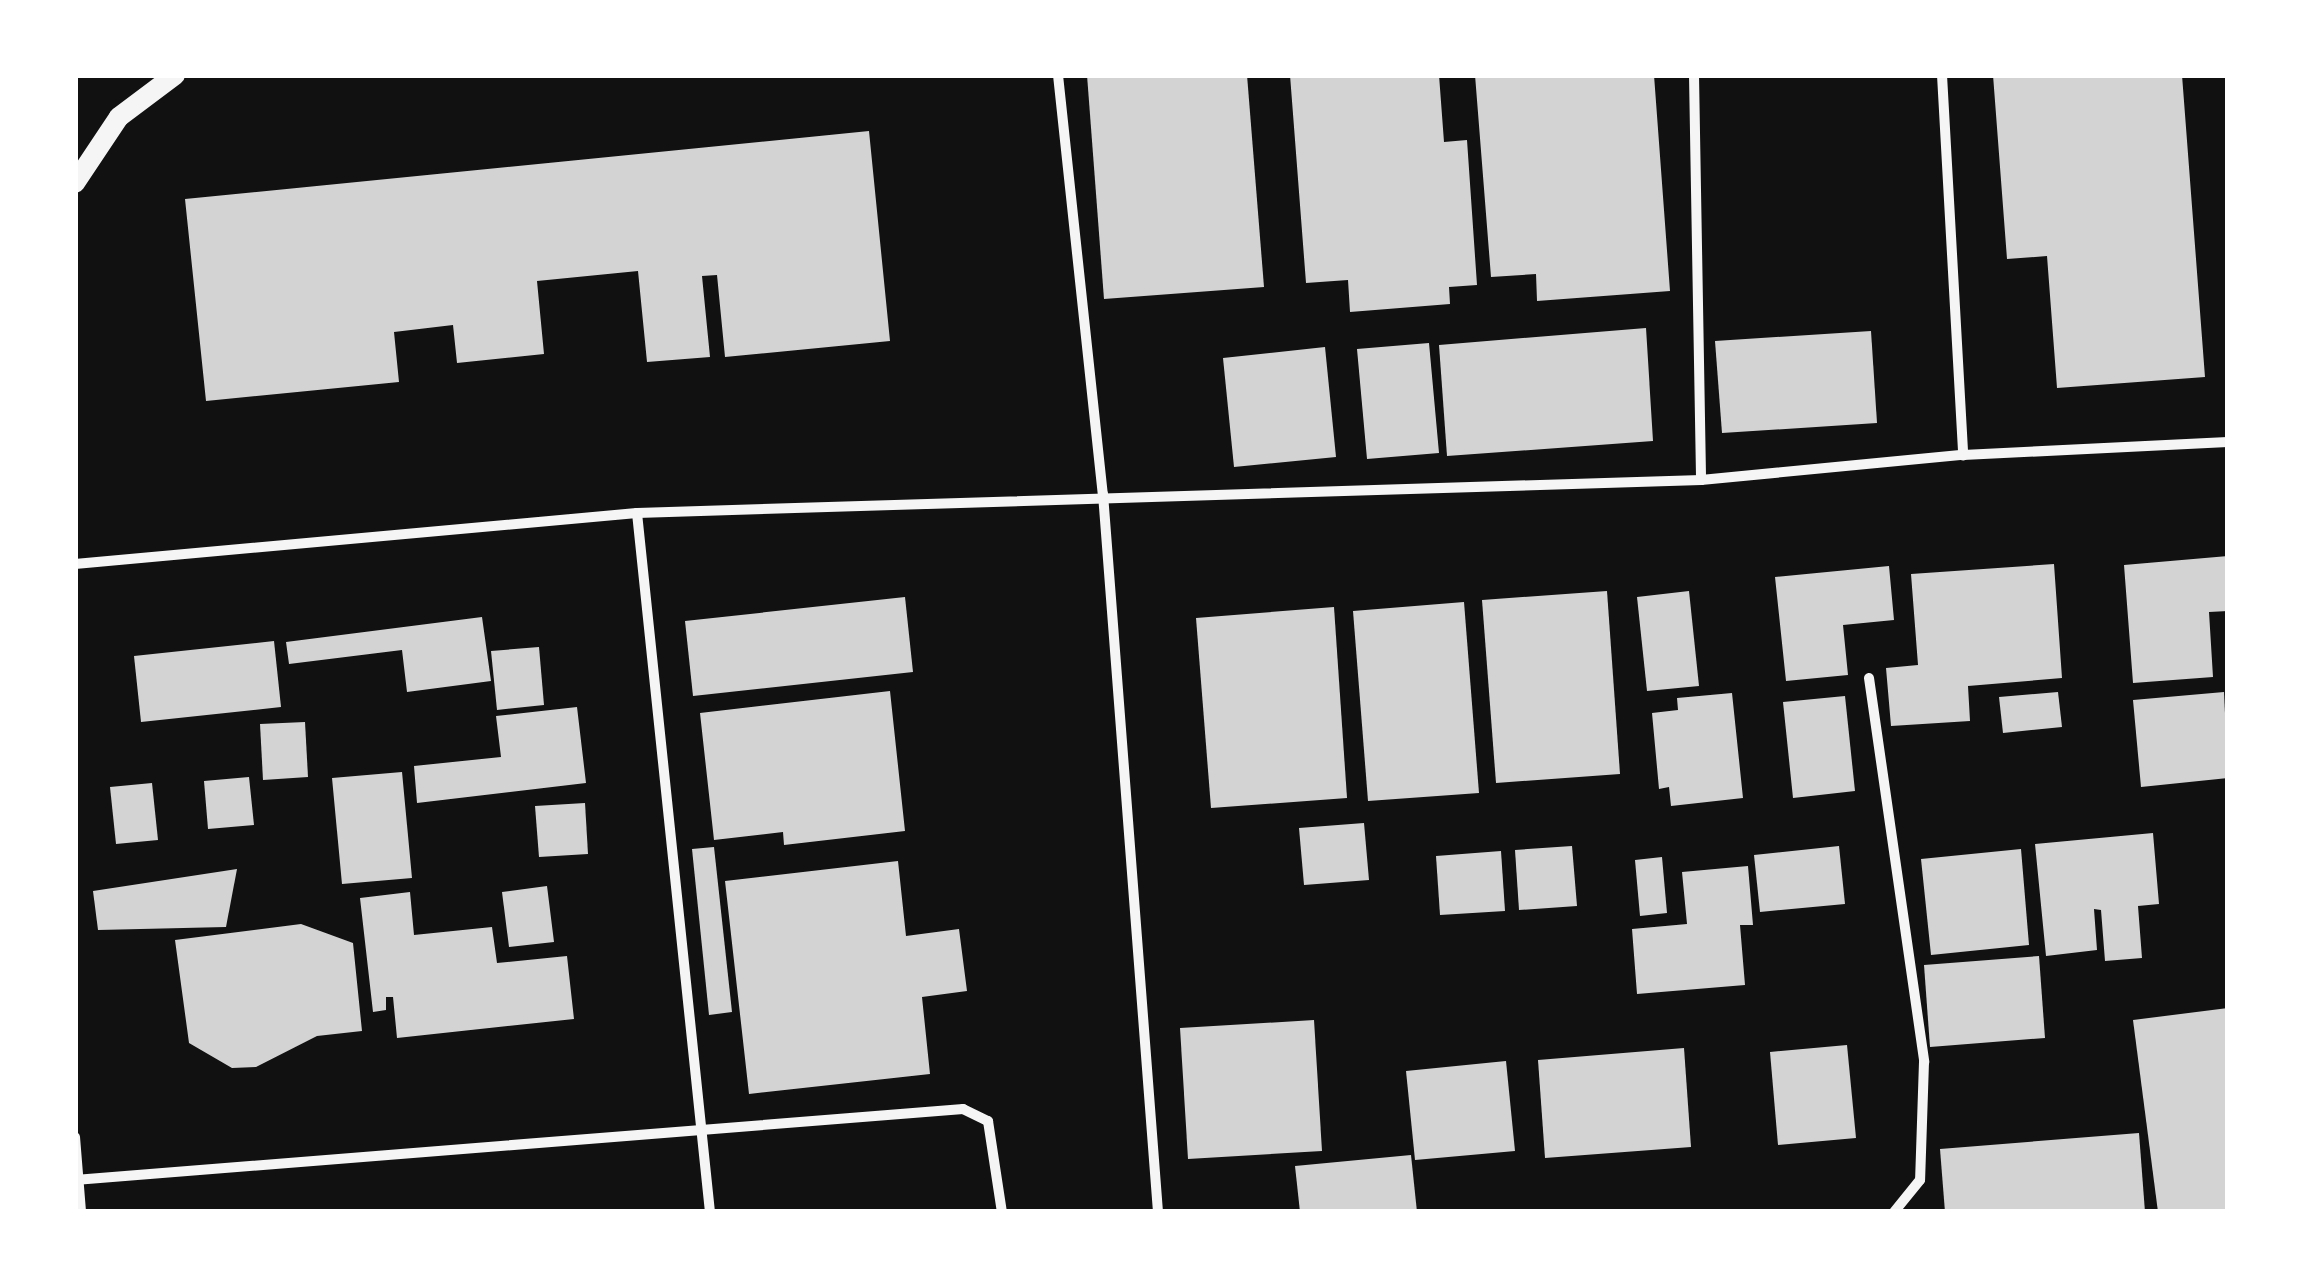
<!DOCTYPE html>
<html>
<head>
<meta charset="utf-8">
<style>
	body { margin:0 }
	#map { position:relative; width:2303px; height:1287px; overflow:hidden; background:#111; font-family:"Source Sans 3",sans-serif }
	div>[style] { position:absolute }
	.building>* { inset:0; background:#d3d3d3 }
	.minor>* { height:10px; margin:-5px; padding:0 5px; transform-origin:5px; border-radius:5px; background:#f5f5f5 }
	.secondary>* { height:20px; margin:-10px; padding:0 10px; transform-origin:10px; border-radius:10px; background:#f5f5f5 }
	span { translate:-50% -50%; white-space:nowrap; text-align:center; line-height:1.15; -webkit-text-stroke:8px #fff; paint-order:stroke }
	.frame { position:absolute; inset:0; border:78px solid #fff; pointer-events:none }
</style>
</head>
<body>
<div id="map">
	<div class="building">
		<div style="clip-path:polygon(1087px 75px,1247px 75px,1264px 287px,1104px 299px)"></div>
		<div style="clip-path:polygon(1290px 75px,1439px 75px,1444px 142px,1467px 140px,1477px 285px,1449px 287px,1450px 304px,1350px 312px,1348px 280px,1306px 283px)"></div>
		<div style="clip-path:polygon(1475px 75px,1654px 75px,1670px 291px,1537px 301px,1536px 274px,1491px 277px)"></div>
		<div style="clip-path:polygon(1993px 75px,2182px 75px,2205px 377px,2057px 388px,2047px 256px,2007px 259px)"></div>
		<div style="clip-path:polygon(869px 131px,890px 341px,725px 357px,717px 275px,702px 276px,710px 357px,647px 362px,638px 271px,537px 281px,544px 354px,457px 363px,453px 325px,394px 332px,399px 382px,206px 401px,185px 199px)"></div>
		<div style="clip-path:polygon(1646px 328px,1653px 441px,1447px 456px,1439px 345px)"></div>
		<div style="clip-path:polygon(1871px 331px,1877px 423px,1722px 433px,1715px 341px)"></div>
		<div style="clip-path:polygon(1429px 343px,1439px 453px,1367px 459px,1357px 349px)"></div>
		<div style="clip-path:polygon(1325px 347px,1336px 457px,1234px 467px,1223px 358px)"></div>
		<div style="clip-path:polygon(2228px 556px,2228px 611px,2209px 612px,2213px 677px,2133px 683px,2124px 565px)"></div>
		<div style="clip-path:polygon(2054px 564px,2062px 678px,1968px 686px,1970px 721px,1891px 726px,1886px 668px,1918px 665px,1911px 574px)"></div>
		<div style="clip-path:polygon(1889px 566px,1894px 620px,1843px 625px,1848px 675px,1786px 681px,1775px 577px)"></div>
		<div style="clip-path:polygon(1607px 591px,1620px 774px,1496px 783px,1482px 600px)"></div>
		<div style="clip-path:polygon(1689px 591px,1699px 686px,1647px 691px,1637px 597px)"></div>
		<div style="clip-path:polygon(905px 597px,913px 672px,693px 696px,685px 621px)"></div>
		<div style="clip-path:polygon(1464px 602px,1479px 793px,1368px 801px,1353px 611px)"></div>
		<div style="clip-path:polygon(1334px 607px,1347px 798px,1211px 808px,1196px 618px)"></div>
		<div style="clip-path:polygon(482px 617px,491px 681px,407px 692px,402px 650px,289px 664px,286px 642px)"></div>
		<div style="clip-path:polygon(274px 641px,281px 707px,141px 722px,134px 656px)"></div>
		<div style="clip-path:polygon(539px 647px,544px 705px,497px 710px,491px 651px)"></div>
		<div style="clip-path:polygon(890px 691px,905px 831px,784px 845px,783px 832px,714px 840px,700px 713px)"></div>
		<div style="clip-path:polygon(2058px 692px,2062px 727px,2003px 733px,1999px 697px)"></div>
		<div style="clip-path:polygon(2224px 692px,2228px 778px,2141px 787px,2133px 700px)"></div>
		<div style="clip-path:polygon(1732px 693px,1743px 798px,1671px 806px,1669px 787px,1659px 789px,1652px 713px,1678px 710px,1677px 698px)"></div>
		<div style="clip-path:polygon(1845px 696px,1855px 791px,1793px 798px,1783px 702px)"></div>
		<div style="clip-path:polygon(577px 707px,586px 783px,417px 803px,414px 766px,501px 757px,496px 716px)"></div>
		<div style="clip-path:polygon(305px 722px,308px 777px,263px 780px,260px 724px)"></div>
		<div style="clip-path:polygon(402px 772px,412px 878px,342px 884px,332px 778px)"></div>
		<div style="clip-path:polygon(249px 777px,254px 825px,208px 829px,204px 781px)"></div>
		<div style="clip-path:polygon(152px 783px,158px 840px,116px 844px,110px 787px)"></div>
		<div style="clip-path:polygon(585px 803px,588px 854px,539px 857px,535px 806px)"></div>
		<div style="clip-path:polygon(1364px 823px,1369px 880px,1304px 885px,1299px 828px)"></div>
		<div style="clip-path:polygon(2153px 833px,2159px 904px,2138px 906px,2142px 958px,2105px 961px,2101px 910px,2094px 909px,2097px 950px,2046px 956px,2035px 844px)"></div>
		<div style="clip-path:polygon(1572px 846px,1577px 906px,1519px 910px,1515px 850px)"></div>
		<div style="clip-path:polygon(1839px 846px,1845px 904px,1760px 912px,1754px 855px)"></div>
		<div style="clip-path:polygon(714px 847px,732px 1012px,709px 1015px,692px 849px)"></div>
		<div style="clip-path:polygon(2021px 849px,2029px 945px,1931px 955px,1921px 859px)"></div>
		<div style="clip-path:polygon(1501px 851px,1505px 911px,1440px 915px,1436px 856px)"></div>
		<div style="clip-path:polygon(1662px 857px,1667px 913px,1640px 916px,1635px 860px)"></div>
		<div style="clip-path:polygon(898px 861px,906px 936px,959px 929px,967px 991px,922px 997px,930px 1074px,749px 1094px,725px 881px)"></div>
		<div style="clip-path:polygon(1748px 866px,1753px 925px,1740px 925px,1745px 985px,1637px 994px,1632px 929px,1687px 924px,1682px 872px)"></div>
		<div style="clip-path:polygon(237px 869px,226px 927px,98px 930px,93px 891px)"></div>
		<div style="clip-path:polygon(547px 886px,554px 942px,509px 947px,502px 892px)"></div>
		<div style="clip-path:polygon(410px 892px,414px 935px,492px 927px,497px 963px,567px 956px,574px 1019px,397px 1038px,393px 997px,386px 997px,386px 1010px,373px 1012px,360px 898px)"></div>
		<div style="clip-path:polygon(301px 924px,353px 943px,362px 1031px,317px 1036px,256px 1067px,232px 1068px,189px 1043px,175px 940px)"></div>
		<div style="clip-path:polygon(2039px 956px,2045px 1038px,1930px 1047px,1924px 965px)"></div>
		<div style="clip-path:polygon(2228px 1008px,2228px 1212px,2158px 1212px,2133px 1020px)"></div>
		<div style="clip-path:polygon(1314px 1020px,1322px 1151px,1188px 1159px,1180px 1028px)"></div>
		<div style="clip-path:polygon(1847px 1045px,1856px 1138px,1778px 1145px,1770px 1052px)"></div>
		<div style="clip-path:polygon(1684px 1048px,1691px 1147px,1545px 1158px,1538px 1060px)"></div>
		<div style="clip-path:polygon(1506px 1061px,1515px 1151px,1415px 1160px,1406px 1071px)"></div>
		<div style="clip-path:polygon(2139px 1133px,2145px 1212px,1945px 1212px,1940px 1149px)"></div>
		<div style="clip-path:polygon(1411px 1155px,1417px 1212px,1300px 1212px,1295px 1166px)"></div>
	</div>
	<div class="minor">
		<div style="left:1058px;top:75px;width:421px;rotate:83.9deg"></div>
		<div style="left:1103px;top:494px;width:720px;rotate:85.62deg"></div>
		<div style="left:1694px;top:75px;width:405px;rotate:89deg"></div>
		<div style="left:1942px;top:75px;width:381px;rotate:86.8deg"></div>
		<div style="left:637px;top:513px;width:703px;rotate:84.04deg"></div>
		<div style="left:75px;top:564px;width:564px;rotate:-5.19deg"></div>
		<div style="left:637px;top:513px;width:1065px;rotate:-1.78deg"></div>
		<div style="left:1701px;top:480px;width:263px;rotate:-5.5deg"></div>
		<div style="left:1963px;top:455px;width:265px;rotate:-2.8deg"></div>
		<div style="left:1869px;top:678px;width:388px;rotate:81.8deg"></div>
		<div style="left:1924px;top:1062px;width:118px;rotate:91.9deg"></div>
		<div style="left:1920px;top:1180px;width:41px;rotate:129.1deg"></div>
		<div style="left:75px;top:1137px;width:75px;rotate:85.4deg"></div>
		<div style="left:75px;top:1180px;width:891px;rotate:-4.57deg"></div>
		<div style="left:963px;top:1109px;width:28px;rotate:26deg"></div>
		<div style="left:988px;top:1121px;width:92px;rotate:81.3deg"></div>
	</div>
	<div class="secondary">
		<div style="left:75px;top:183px;width:79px;rotate:-56.3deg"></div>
		<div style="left:119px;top:117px;width:70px;rotate:-36.9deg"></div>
	</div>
	<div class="frame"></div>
</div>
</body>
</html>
